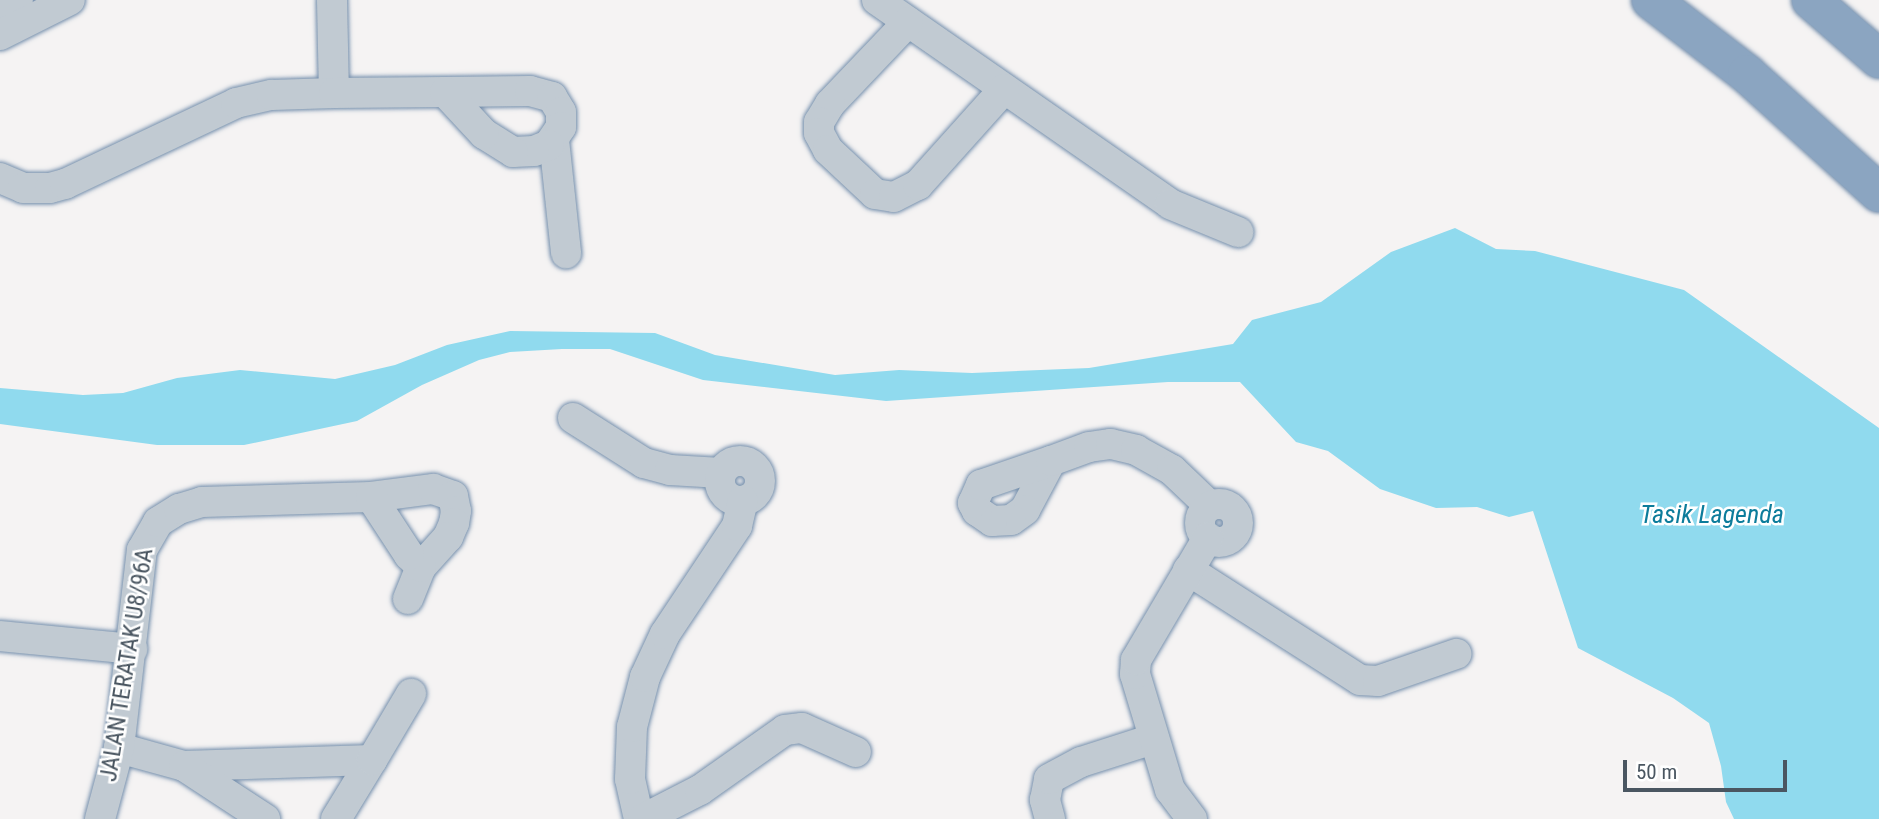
<!DOCTYPE html>
<html>
<head>
<meta charset="utf-8">
<style>
	body { margin:0 }
	#map { position:relative; width:1879px; height:819px; overflow:hidden; background:#f5f3f3; font-family:"Roboto Condensed",sans-serif }
	div>[style] { position:absolute }
	.water>* { inset:0; background:#90daee }
	.roads { filter:drop-shadow(0 0 2px #7690ad) drop-shadow(0 0 2px #7690ad) }
	.minor>* { height:30px; margin:-15px; padding:0 15px; transform-origin:15px; border-radius:15px; background:#c1cad2 }
	.minor>.ring { margin:-15px; padding:0; box-sizing:content-box; background:none; border:30px solid #c1cad2; border-radius:50% }
	.highway>* { height:38px; margin:-19px; padding:0 19px; transform-origin:19px; border-radius:19px; background:#8ba5c1 }
	span { translate:-50% -50%; white-space:nowrap; text-align:center; line-height:1.15; -webkit-text-stroke:5px #fff; paint-order:stroke }
	.street-label { font-size:24px; color:#4a5661 }
	.water-label { font-size:26px; color:#0c7c9b; font-style:italic }
	.scale { position:absolute; left:1623px; top:760px; width:164px; height:32px; box-sizing:border-box; border:4px solid #4a5661; border-top:0; padding-left:9px; font-size:21px; line-height:24px; white-space:nowrap; color:#4a5661; -webkit-text-stroke:5px #fff; paint-order:stroke }
</style>
</head>
<body>
<div id="map">
	<div class="water">
		<div style="clip-path:polygon(1455px 228px,1496px 249px,1535px 251px,1684px 290px,1879px 428px,1879px 819px,1734px 819px,1726px 802px,1721px 766px,1709px 723px,1673px 698px,1578px 648px,1533px 511px,1509px 517px,1477px 507px,1436px 508px,1380px 489px,1328px 451px,1296px 442px,1240px 382px,1168px 382px,886px 401px,703px 380px,610px 349px,562px 349px,510px 352px,479px 360px,422px 385px,357px 421px,244px 445px,157px 445px,0 424px,0 388px,83px 395px,123px 393px,177px 378px,240px 370px,335px 379px,395px 365px,447px 345px,510px 331px,655px 333px,715px 355px,835px 375px,899px 370px,972px 373px,1089px 368px,1233px 344px,1252px 320px,1321px 302px,1391px 252px)"></div>
	</div>
	<div class="roads">
		<div class="minor">
			<div style="left:332px;top:0;width:93px;rotate:88.8deg"></div>
			<div style="left:877px;top:0;width:357px;rotate:34.8deg"></div>
			<div style="left:1170px;top:204px;width:74px;rotate:22.4deg"></div>
			<div style="left:0;top:9px;width:20px;rotate:-27deg"></div>
			<div style="left:908px;top:22px;width:113px;rotate:133.6deg"></div>
			<div style="left:830px;top:104px;width:21px;rotate:121deg"></div>
			<div style="left:819px;top:122px;width:11px;rotate:90deg"></div>
			<div style="left:819px;top:133px;width:19px;rotate:62deg"></div>
			<div style="left:828px;top:150px;width:64px;rotate:43.1deg"></div>
			<div style="left:875px;top:194px;width:19px;rotate:9deg"></div>
			<div style="left:894px;top:197px;width:27px;rotate:-27deg"></div>
			<div style="left:918px;top:185px;width:129px;rotate:-48.1deg"></div>
			<div style="left:0;top:35px;width:78px;rotate:-26.6deg"></div>
			<div style="left:554px;top:140px;width:114px;rotate:83.9deg"></div>
			<div style="left:0;top:178px;width:25px;rotate:23deg"></div>
			<div style="left:23px;top:188px;width:27px"></div>
			<div style="left:50px;top:188px;width:16px;rotate:-15deg"></div>
			<div style="left:65px;top:184px;width:189px;rotate:-25.3deg"></div>
			<div style="left:236px;top:103px;width:37px;rotate:-13deg"></div>
			<div style="left:272px;top:95px;width:62px;rotate:-1.8deg"></div>
			<div style="left:334px;top:93px;width:111px;rotate:-0.5deg"></div>
			<div style="left:445px;top:92px;width:85px;rotate:-0.7deg"></div>
			<div style="left:530px;top:91px;width:23px;rotate:15deg"></div>
			<div style="left:552px;top:97px;width:17px;rotate:59deg"></div>
			<div style="left:561px;top:112px;width:15px;rotate:90deg"></div>
			<div style="left:561px;top:127px;width:22px;rotate:124deg"></div>
			<div style="left:549px;top:145px;width:16px;rotate:158deg"></div>
			<div style="left:534px;top:151px;width:21px;rotate:177deg"></div>
			<div style="left:513px;top:152px;width:34px;rotate:-148deg"></div>
			<div style="left:484px;top:134px;width:57px;rotate:-132.9deg"></div>
			<div style="left:573px;top:418px;width:84px;rotate:32.4deg"></div>
			<div style="left:644px;top:463px;width:27px;rotate:15deg"></div>
			<div style="left:670px;top:470px;width:51px;rotate:3.4deg"></div>
			<div class="ring" style="left:720px;top:461px;width:10px;height:10px"></div>
			<div style="left:1051px;top:461px;width:55px;rotate:118deg"></div>
			<div style="left:1025px;top:510px;width:17px;rotate:144deg"></div>
			<div style="left:1011px;top:520px;width:19px;rotate:177deg"></div>
			<div style="left:992px;top:521px;width:18px;rotate:-146deg"></div>
			<div style="left:977px;top:511px;width:9px;rotate:-117deg"></div>
			<div style="left:973px;top:503px;width:20px;rotate:-66deg"></div>
			<div style="left:981px;top:485px;width:74px;rotate:-18.9deg"></div>
			<div style="left:1051px;top:461px;width:40px;rotate:-20.2deg"></div>
			<div style="left:1089px;top:447px;width:22px;rotate:-8deg"></div>
			<div style="left:1111px;top:444px;width:26px;rotate:13deg"></div>
			<div style="left:1136px;top:450px;width:41px;rotate:29.1deg"></div>
			<div style="left:1172px;top:470px;width:52px;rotate:43.5deg"></div>
			<div class="ring" style="left:1200px;top:504px;width:8px;height:8px"></div>
			<div style="left:1188px;top:570px;width:204px;rotate:32.6deg"></div>
			<div style="left:1360px;top:680px;width:18px;rotate:3deg"></div>
			<div style="left:1378px;top:681px;width:83px;rotate:-19.1deg"></div>
			<div style="left:408px;top:599px;width:35px;rotate:-68deg"></div>
			<div style="left:0;top:636px;width:133px;rotate:5.6deg"></div>
			<div style="left:119px;top:748px;width:67px;rotate:15.5deg"></div>
			<div style="left:184px;top:766px;width:188px;rotate:-1.8deg"></div>
			<div style="left:372px;top:760px;width:69px;rotate:121.4deg"></div>
			<div style="left:372px;top:760px;width:77px;rotate:-59.4deg"></div>
			<div style="left:184px;top:766px;width:97px;rotate:33.2deg"></div>
			<div style="left:100px;top:819px;width:73px;rotate:-75deg"></div>
			<div style="left:119px;top:748px;width:199px;rotate:-83.4deg"></div>
			<div style="left:142px;top:550px;width:32px;rotate:-60deg"></div>
			<div style="left:158px;top:522px;width:25px;rotate:-32deg"></div>
			<div style="left:179px;top:509px;width:24px;rotate:-17deg"></div>
			<div style="left:202px;top:502px;width:169px;rotate:-1.7deg"></div>
			<div style="left:371px;top:497px;width:63px;rotate:-7.4deg"></div>
			<div style="left:433px;top:489px;width:21px;rotate:19deg"></div>
			<div style="left:453px;top:496px;width:15px;rotate:79deg"></div>
			<div style="left:456px;top:511px;width:12px;rotate:99deg"></div>
			<div style="left:454px;top:523px;width:15px;rotate:113deg"></div>
			<div style="left:448px;top:537px;width:40px;rotate:132deg"></div>
			<div style="left:421px;top:567px;width:17px;rotate:-135deg"></div>
			<div style="left:409px;top:555px;width:69px;rotate:-123.2deg"></div>
			<div style="left:639px;top:819px;width:41px;rotate:-102.7deg"></div>
			<div style="left:630px;top:779px;width:52px;rotate:-87.8deg"></div>
			<div style="left:632px;top:727px;width:52px;rotate:-75.4deg"></div>
			<div style="left:645px;top:677px;width:47px;rotate:-65.1deg"></div>
			<div style="left:665px;top:634px;width:130px;rotate:-56.3deg"></div>
			<div style="left:737px;top:526px;width:26px;rotate:-77deg"></div>
			<div style="left:643px;top:819px;width:64px;rotate:-27deg"></div>
			<div style="left:700px;top:790px;width:104px;rotate:-35.2deg"></div>
			<div style="left:785px;top:730px;width:17px;rotate:-7deg"></div>
			<div style="left:802px;top:728px;width:59px;rotate:24deg"></div>
			<div style="left:1050px;top:819px;width:20px;rotate:-105deg"></div>
			<div style="left:1045px;top:800px;width:21px;rotate:-79deg"></div>
			<div style="left:1049px;top:779px;width:36px;rotate:-28deg"></div>
			<div style="left:1081px;top:762px;width:76px;rotate:-17.7deg"></div>
			<div style="left:1192px;top:819px;width:36px;rotate:-127deg"></div>
			<div style="left:1170px;top:790px;width:121px;rotate:-106.8deg"></div>
			<div style="left:1135px;top:674px;width:14px;rotate:-86deg"></div>
			<div style="left:1136px;top:660px;width:142px;rotate:-59.5deg"></div>
		</div>
		<div class="highway">
			<div style="left:1651px;top:0;width:121px;rotate:37.6deg"></div>
			<div style="left:1747px;top:74px;width:178px;rotate:42deg"></div>
			<div style="left:1811px;top:0;width:90px;rotate:40.9deg"></div>
		</div>
	</div>
	<div class="street-label">
		<span style="left:127px;top:665px;rotate:-81deg">JALAN TERATAK U8/96A</span>
	</div>
	<div class="water-label">
		<span style="left:1712px;top:515px">Tasik Lagenda</span>
	</div>
	<div class="scale">50 m</div>
</div>
</body>
</html>
